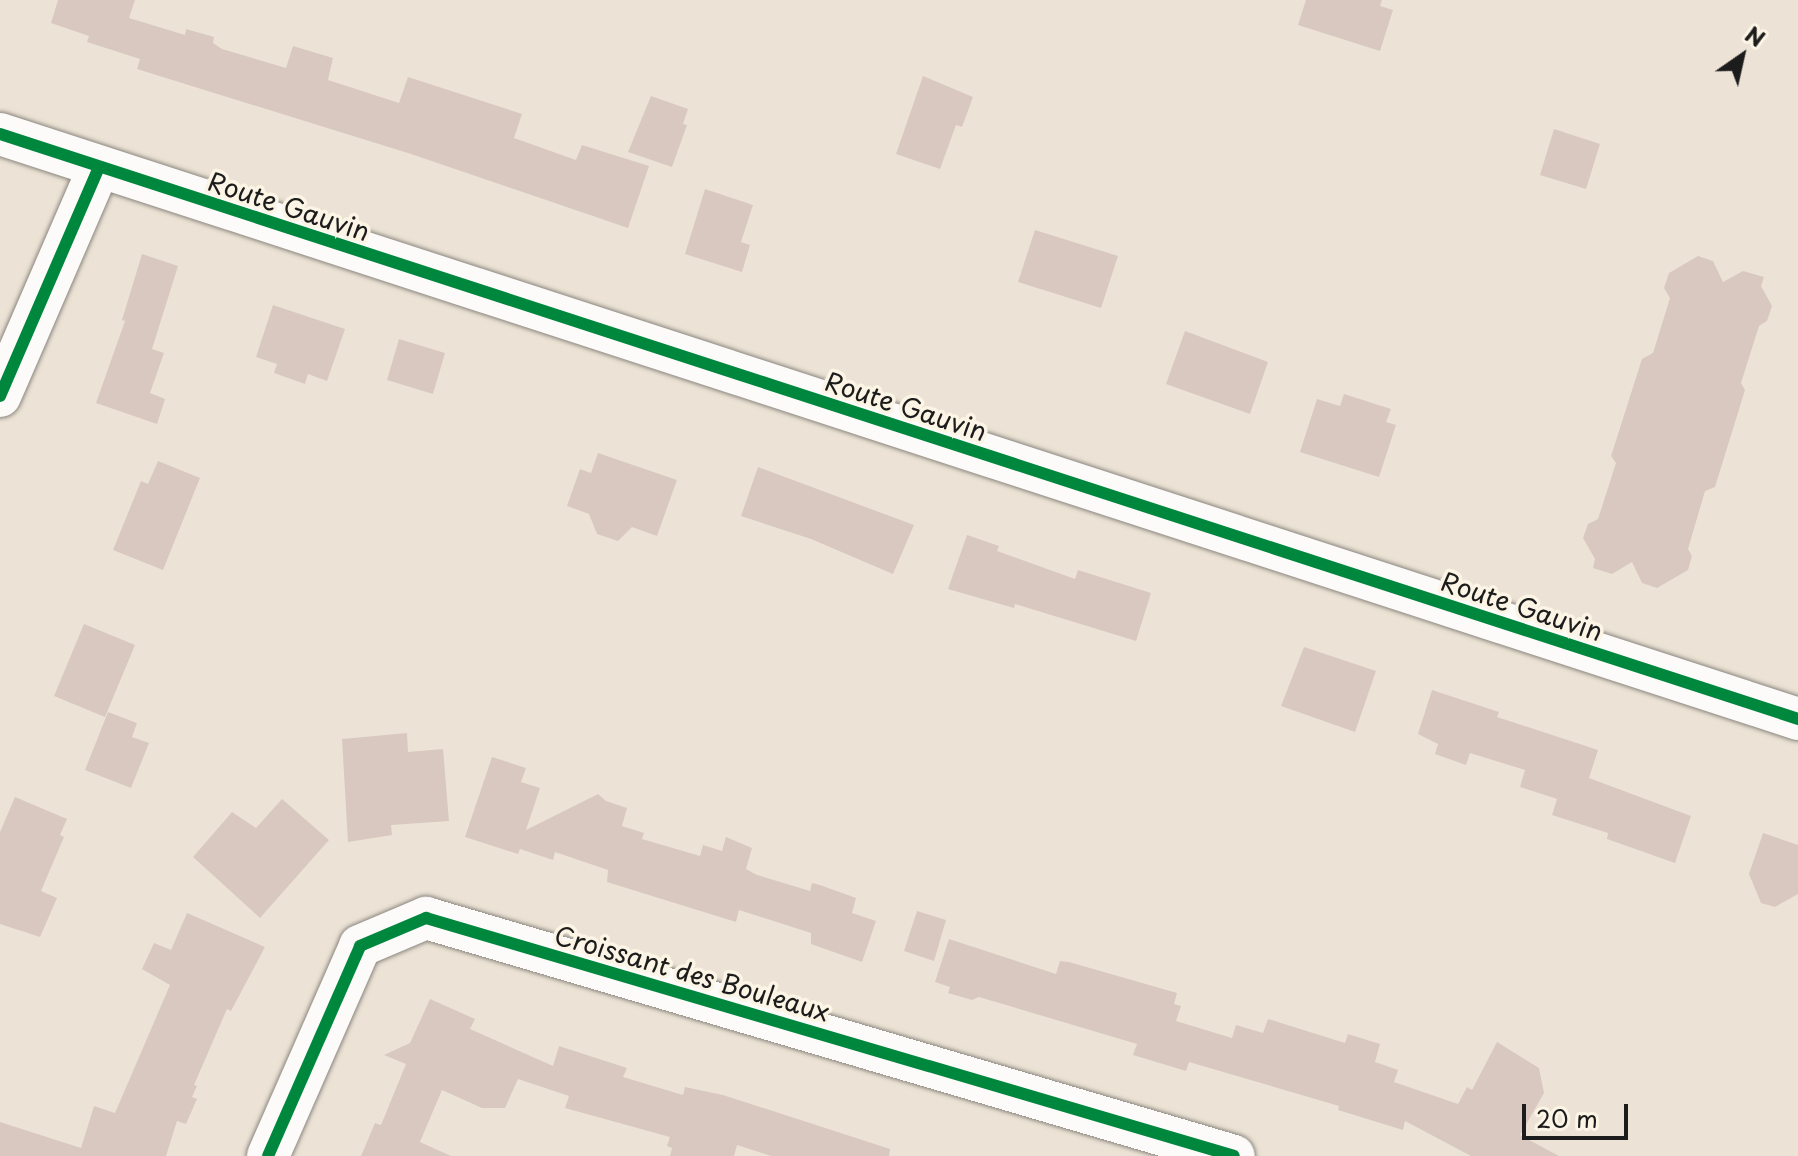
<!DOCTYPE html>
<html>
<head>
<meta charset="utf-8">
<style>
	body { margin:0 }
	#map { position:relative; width:1798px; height:1156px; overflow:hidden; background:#ece3d6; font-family:"Playpen Sans",sans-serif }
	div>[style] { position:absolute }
	.building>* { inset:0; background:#d9c8bf }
	.roads { filter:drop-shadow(0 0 2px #8b867f) drop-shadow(0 0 2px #8b867f) }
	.minor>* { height:42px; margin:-21px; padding:0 21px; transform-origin:21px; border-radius:21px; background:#fcfbf9 }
	.cycleway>* { height:12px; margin:-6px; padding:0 6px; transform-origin:6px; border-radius:6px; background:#00873e }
	span { translate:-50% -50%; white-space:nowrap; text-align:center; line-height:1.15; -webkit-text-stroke:7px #fcf5e5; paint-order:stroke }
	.street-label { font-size:26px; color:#1c1c1c }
	.north { position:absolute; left:1702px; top:16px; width:80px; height:80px; -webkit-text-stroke:6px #fcf5e5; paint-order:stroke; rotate:34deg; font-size:22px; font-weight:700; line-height:32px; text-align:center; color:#1c1c1c }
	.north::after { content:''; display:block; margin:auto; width:28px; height:36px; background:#1c1c1c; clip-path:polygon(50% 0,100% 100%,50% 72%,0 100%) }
	.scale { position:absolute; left:1522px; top:1104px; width:106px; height:36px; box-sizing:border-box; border:4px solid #1c1c1c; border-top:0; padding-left:10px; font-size:24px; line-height:28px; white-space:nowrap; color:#1c1c1c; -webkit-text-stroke:6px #fcf5e5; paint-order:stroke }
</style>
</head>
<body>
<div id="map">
	<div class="building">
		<div style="clip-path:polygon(58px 0,135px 0,129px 18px,185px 35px,186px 29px,214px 37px,213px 43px,222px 49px,286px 68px,293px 46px,333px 58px,328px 80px,399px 103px,408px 77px,522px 114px,514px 138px,576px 160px,582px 145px,649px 166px,628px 228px,411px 154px,137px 69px,140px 59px,87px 42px,89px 36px,51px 23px)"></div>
		<div style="clip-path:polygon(1306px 0,1382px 0,1380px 6px,1393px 10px,1380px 51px,1298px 25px)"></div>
		<div style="clip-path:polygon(923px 76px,973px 97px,962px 127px,956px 125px,940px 169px,896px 154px)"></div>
		<div style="clip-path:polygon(651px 96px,688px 109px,683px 124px,687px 125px,672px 167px,628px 152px)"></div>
		<div style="clip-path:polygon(1554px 129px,1600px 144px,1586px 189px,1540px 175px)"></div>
		<div style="clip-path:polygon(705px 189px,753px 205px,741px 242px,750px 245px,742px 272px,685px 254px)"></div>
		<div style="clip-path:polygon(1035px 230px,1118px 256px,1101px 308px,1018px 282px)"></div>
		<div style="clip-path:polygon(142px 254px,178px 266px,152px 349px,164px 353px,150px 393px,165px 399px,157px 424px,96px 403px,125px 321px,122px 320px)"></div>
		<div style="clip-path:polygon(1698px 256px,1713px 261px,1723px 282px,1743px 271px,1764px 277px,1761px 286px,1772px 306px,1767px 321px,1759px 326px,1741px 383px,1745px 390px,1715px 487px,1705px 491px,1688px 549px,1692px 556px,1688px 570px,1657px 588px,1642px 583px,1632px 562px,1612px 574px,1593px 568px,1595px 559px,1583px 538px,1588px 524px,1598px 519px,1616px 463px,1611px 456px,1642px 359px,1653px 353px,1670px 298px,1664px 288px,1669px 273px)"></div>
		<div style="clip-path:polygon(273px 305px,345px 329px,327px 381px,308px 374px,305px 384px,274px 373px,277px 364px,256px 357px)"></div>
		<div style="clip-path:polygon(1185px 331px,1268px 362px,1250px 414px,1166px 384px)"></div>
		<div style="clip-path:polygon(399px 339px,445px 353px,433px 394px,387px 380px)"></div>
		<div style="clip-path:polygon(1344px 394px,1391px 409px,1386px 422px,1396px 425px,1379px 477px,1300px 452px,1317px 399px,1340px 406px)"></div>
		<div style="clip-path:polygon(598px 453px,677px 480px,657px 536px,632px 527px,618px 541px,597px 534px,589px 514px,567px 506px,580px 469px,591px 473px)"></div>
		<div style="clip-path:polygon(158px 461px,200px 478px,163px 570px,113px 550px,141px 481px,148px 484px)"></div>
		<div style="clip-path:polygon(758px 467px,914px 525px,893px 574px,811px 539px,741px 516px)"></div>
		<div style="clip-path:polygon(967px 535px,999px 546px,997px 551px,1075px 579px,1078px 570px,1151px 593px,1136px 641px,1015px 604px,1014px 608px,948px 589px)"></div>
		<div style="clip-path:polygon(84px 624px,135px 645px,105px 717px,54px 696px)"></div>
		<div style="clip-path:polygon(1304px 647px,1376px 671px,1355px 732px,1281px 706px)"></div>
		<div style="clip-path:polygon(1432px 690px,1499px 712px,1497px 717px,1598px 750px,1589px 778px,1691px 816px,1675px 863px,1607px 839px,1608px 833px,1552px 815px,1557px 799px,1520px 787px,1525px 770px,1470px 753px,1466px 765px,1435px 754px,1438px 744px,1418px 734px)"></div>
		<div style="clip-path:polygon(108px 712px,137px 723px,132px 737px,149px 743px,131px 788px,85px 770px)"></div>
		<div style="clip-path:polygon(407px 733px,408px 752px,443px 749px,449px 821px,391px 825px,392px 835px,348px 842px,342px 739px)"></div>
		<div style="clip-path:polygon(492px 757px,526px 768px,521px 782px,540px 788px,526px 830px,598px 794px,606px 801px,627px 808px,622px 826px,644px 833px,642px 839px,700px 856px,703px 845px,722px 851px,726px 837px,752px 848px,746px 869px,757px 875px,810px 891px,812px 883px,820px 885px,856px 898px,852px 913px,876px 921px,862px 962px,811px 944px,811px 933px,739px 910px,736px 922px,607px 882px,608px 870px,555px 852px,553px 860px,520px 849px,518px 854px,465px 837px)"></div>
		<div style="clip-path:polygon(15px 797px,67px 819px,60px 835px,64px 837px,41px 891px,57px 898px,40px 937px,0 924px,0 832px)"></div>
		<div style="clip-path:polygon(282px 799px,329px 840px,260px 918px,193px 857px,232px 812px,256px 828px)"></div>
		<div style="clip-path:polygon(1763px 833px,1798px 845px,1798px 894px,1775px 907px,1761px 903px,1749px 874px)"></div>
		<div style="clip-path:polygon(917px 911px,946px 920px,934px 961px,904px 951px)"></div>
		<div style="clip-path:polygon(187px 913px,265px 947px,231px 1011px,227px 1009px,194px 1085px,197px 1086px,192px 1097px,197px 1099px,186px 1124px,177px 1121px,166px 1156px,0 1156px,0 1122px,81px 1148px,94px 1106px,115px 1113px,170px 985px,142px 969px,154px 943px,171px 950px)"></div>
		<div style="clip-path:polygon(949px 939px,1056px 974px,1060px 961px,1069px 962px,1177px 993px,1174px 1004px,1181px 1006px,1176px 1021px,1232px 1038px,1236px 1025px,1263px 1033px,1268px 1019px,1345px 1043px,1348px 1034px,1380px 1044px,1375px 1062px,1398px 1070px,1394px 1082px,1458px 1104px,1467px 1087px,1472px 1090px,1497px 1042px,1539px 1068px,1544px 1093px,1520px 1135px,1559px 1156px,1471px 1156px,1405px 1121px,1403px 1130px,1338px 1110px,1339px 1106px,1189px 1062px,1186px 1071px,1133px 1055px,1137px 1044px,979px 997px,972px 1000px,948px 993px,950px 987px,935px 982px)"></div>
		<div style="clip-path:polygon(430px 999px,475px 1019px,470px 1029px,553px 1066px,559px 1046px,627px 1068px,623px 1077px,683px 1095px,685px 1087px,723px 1095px,890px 1149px,889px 1156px,771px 1156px,737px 1145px,734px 1156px,670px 1156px,672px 1148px,667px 1146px,670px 1137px,565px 1108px,569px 1096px,518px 1079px,505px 1108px,482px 1108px,442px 1090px,420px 1142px,451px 1156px,361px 1156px,375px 1123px,381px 1125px,406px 1064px,384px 1055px,410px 1043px)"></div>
	</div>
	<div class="roads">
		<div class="minor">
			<div style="left:0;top:134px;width:1891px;rotate:18.02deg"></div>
			<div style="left:0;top:396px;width:249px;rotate:-66.6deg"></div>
			<div style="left:268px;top:1156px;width:229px;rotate:-66.3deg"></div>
			<div style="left:360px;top:946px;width:72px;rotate:-23deg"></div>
			<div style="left:426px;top:918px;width:842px;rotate:16.41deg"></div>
		</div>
	</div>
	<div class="cycleway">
		<div style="left:0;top:134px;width:1891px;rotate:18.02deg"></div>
		<div style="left:0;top:396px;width:249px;rotate:-66.6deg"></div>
		<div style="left:268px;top:1156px;width:229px;rotate:-66.3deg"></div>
		<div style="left:360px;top:946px;width:72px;rotate:-23deg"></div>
		<div style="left:426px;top:918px;width:842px;rotate:16.41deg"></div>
	</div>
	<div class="street-label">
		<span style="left:289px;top:206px;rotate:18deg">Route Gauvin</span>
		<span style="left:906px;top:406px;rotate:18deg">Route Gauvin</span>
		<span style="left:1522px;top:606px;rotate:18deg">Route Gauvin</span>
		<span style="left:692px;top:973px;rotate:16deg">Croissant des Bouleaux</span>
	</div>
	<div class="north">N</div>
	<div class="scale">20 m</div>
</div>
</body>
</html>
